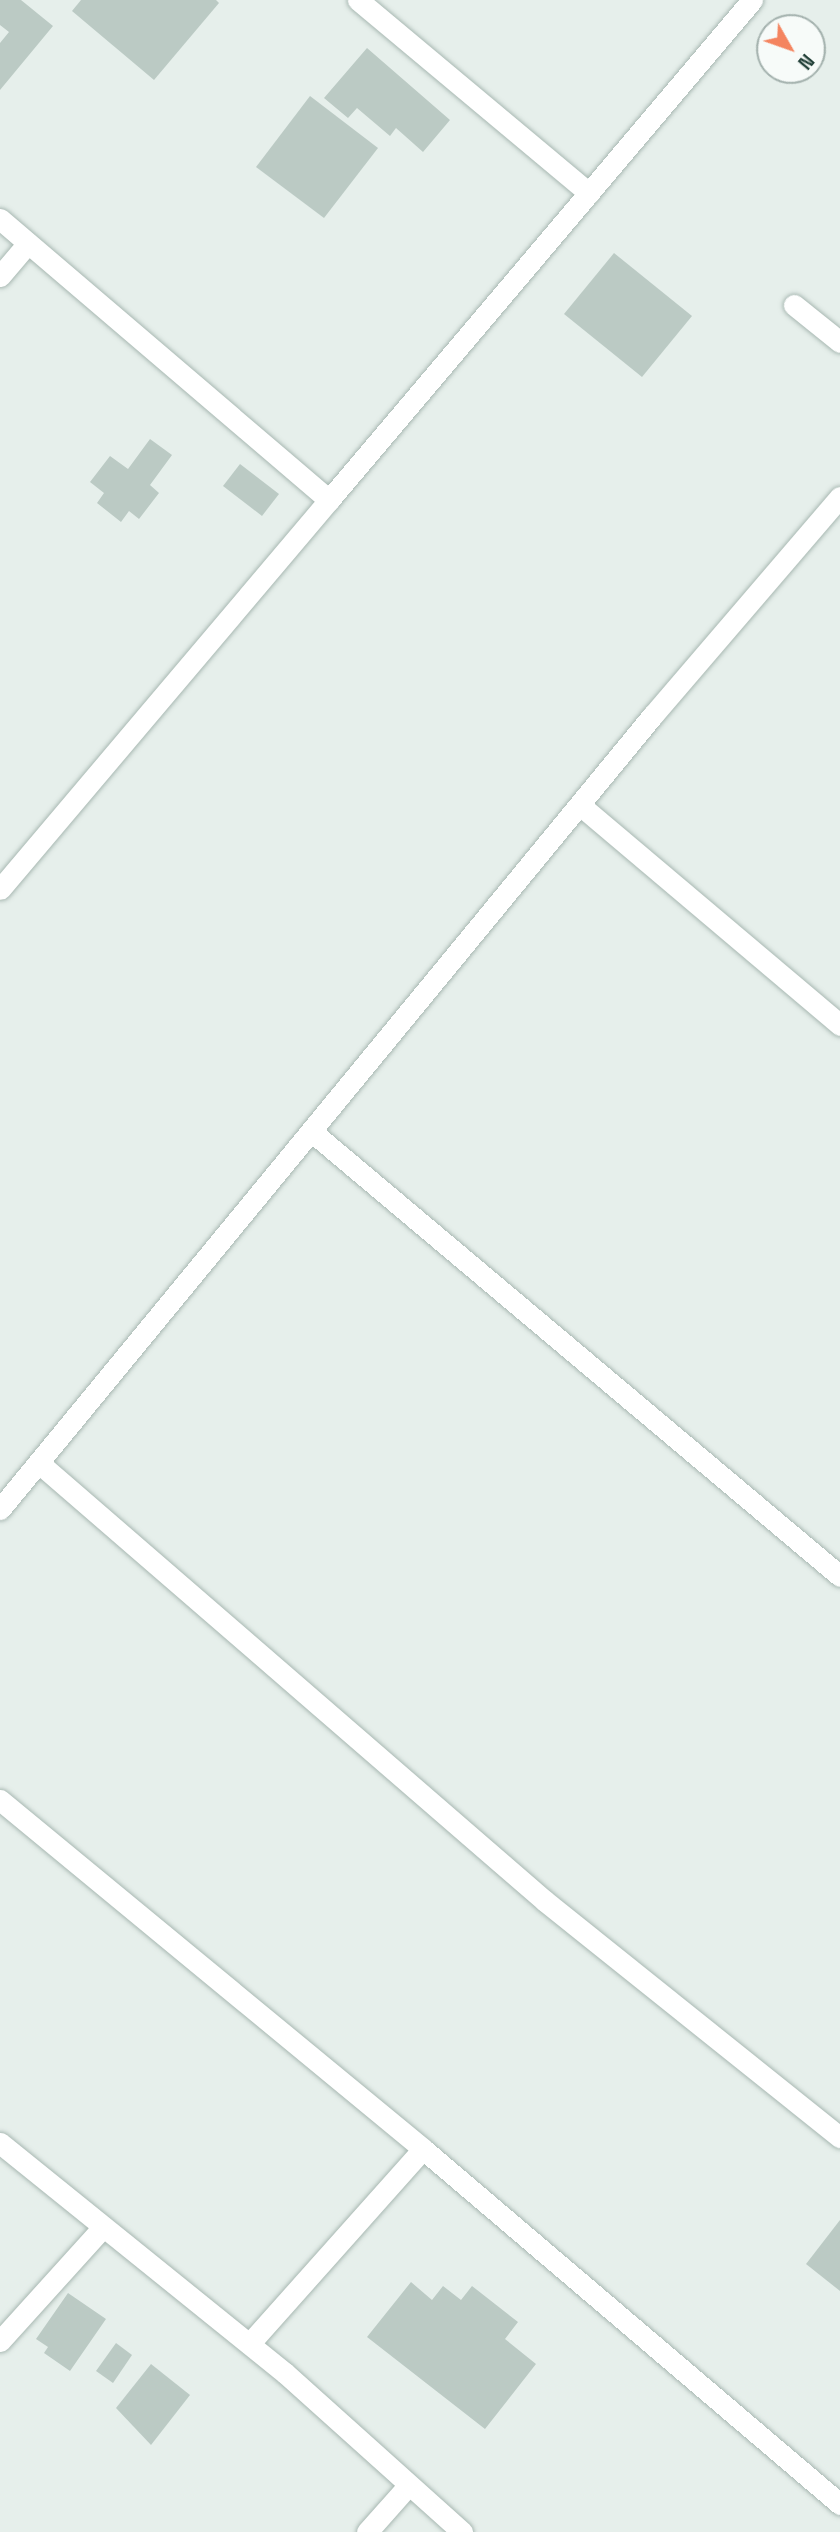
<!DOCTYPE html>
<html>
<head>
<meta charset="utf-8">
<style>
	body { margin:0 }
	#map { position:relative; width:840px; height:2532px; overflow:hidden; background:#e6efeb; font-family:"Space Grotesk",sans-serif }
	div>[style] { position:absolute }
	.building>* { inset:0; background:#bbcac4 }
	.roads { filter:drop-shadow(0 0 2px #a8b8b2) drop-shadow(0 0 2px #a8b8b2) }
	.minor>* { height:21px; margin:-10.5px; padding:0 10.5px; transform-origin:10.5px; border-radius:10.5px; background:#fff }
	span { translate:-50% -50%; white-space:nowrap; text-align:center; line-height:1.15; -webkit-text-stroke:5px #f7fbf9; paint-order:stroke }
	.north { position:absolute; left:756px; top:14px; width:70px; height:70px; box-sizing:border-box; background:#f7fbf9; border:2px solid #a3b1ad; border-radius:50%; rotate:130deg; font-size:19px; font-weight:700; line-height:28px; text-align:center; color:#24423a }
	.north::after { content:''; display:block; margin:auto; width:24px; height:32px; background:#f4845f; clip-path:polygon(50% 0,100% 100%,50% 72%,0 100%) }
</style>
</head>
<body>
<div id="map">
	<div class="building">
		<div style="clip-path:polygon(0 0,21px 0,53px 26px,0 90px,0 43px,9px 32px,0 25px)"></div>
		<div style="clip-path:polygon(81px 0,216px 0,219px 3px,154px 80px,72px 11px)"></div>
		<div style="clip-path:polygon(367px 48px,450px 120px,423px 152px,396px 128px,390px 136px,357px 108px,348px 118px,324px 98px)"></div>
		<div style="clip-path:polygon(310px 96px,378px 148px,324px 218px,256px 167px)"></div>
		<div style="clip-path:polygon(614px 253px,692px 316px,642px 377px,564px 314px)"></div>
		<div style="clip-path:polygon(150px 439px,172px 455px,150px 485px,159px 493px,139px 519px,129px 511px,121px 522px,97px 503px,104px 493px,90px 482px,110px 456px,128px 469px)"></div>
		<div style="clip-path:polygon(240px 464px,279px 494px,262px 516px,223px 486px)"></div>
		<div style="clip-path:polygon(840px 2220px,840px 2291px,806px 2264px)"></div>
		<div style="clip-path:polygon(411px 2282px,432px 2300px,443px 2286px,461px 2300px,472px 2286px,518px 2322px,505px 2339px,536px 2364px,485px 2429px,367px 2337px)"></div>
		<div style="clip-path:polygon(68px 2293px,106px 2319px,70px 2371px,44px 2353px,48px 2347px,36px 2339px)"></div>
		<div style="clip-path:polygon(116px 2343px,132px 2355px,113px 2383px,96px 2371px)"></div>
		<div style="clip-path:polygon(151px 2364px,190px 2395px,151px 2445px,116px 2408px)"></div>
	</div>
	<div class="roads">
		<div class="minor">
			<div style="left:358px;top:0;width:301px;rotate:39.9deg"></div>
			<div style="left:0;top:219px;width:433px;rotate:40.5deg"></div>
			<div style="left:329px;top:500px;width:509px;rotate:130.22deg"></div>
			<div style="left:0;top:276px;width:43px;rotate:-49.7deg"></div>
			<div style="left:794px;top:305px;width:59px;rotate:38.8deg"></div>
			<div style="left:329px;top:500px;width:655px;rotate:-49.77deg"></div>
			<div style="left:580px;top:805px;width:341px;rotate:40.2deg"></div>
			<div style="left:311px;top:1131px;width:691px;rotate:40.07deg"></div>
			<div style="left:39px;top:1463px;width:669px;rotate:40.88deg"></div>
			<div style="left:545px;top:1901px;width:378px;rotate:38.7deg"></div>
			<div style="left:0;top:1509px;width:1028px;rotate:-50.57deg"></div>
			<div style="left:653px;top:715px;width:287px;rotate:-49.4deg"></div>
			<div style="left:0;top:1800px;width:548px;rotate:39.52deg"></div>
			<div style="left:423px;top:2149px;width:548px;rotate:40.41deg"></div>
			<div style="left:0;top:2143px;width:366px;rotate:38.9deg"></div>
			<div style="left:285px;top:2373px;width:238px;rotate:41.9deg"></div>
			<div style="left:0;top:2341px;width:152px;rotate:-47.9deg"></div>
			<div style="left:250px;top:2343px;width:260px;rotate:-48.3deg"></div>
			<div style="left:367px;top:2532px;width:60px;rotate:-48.4deg"></div>
		</div>
	</div>
	<div class="north">N</div>
</div>
</body>
</html>
